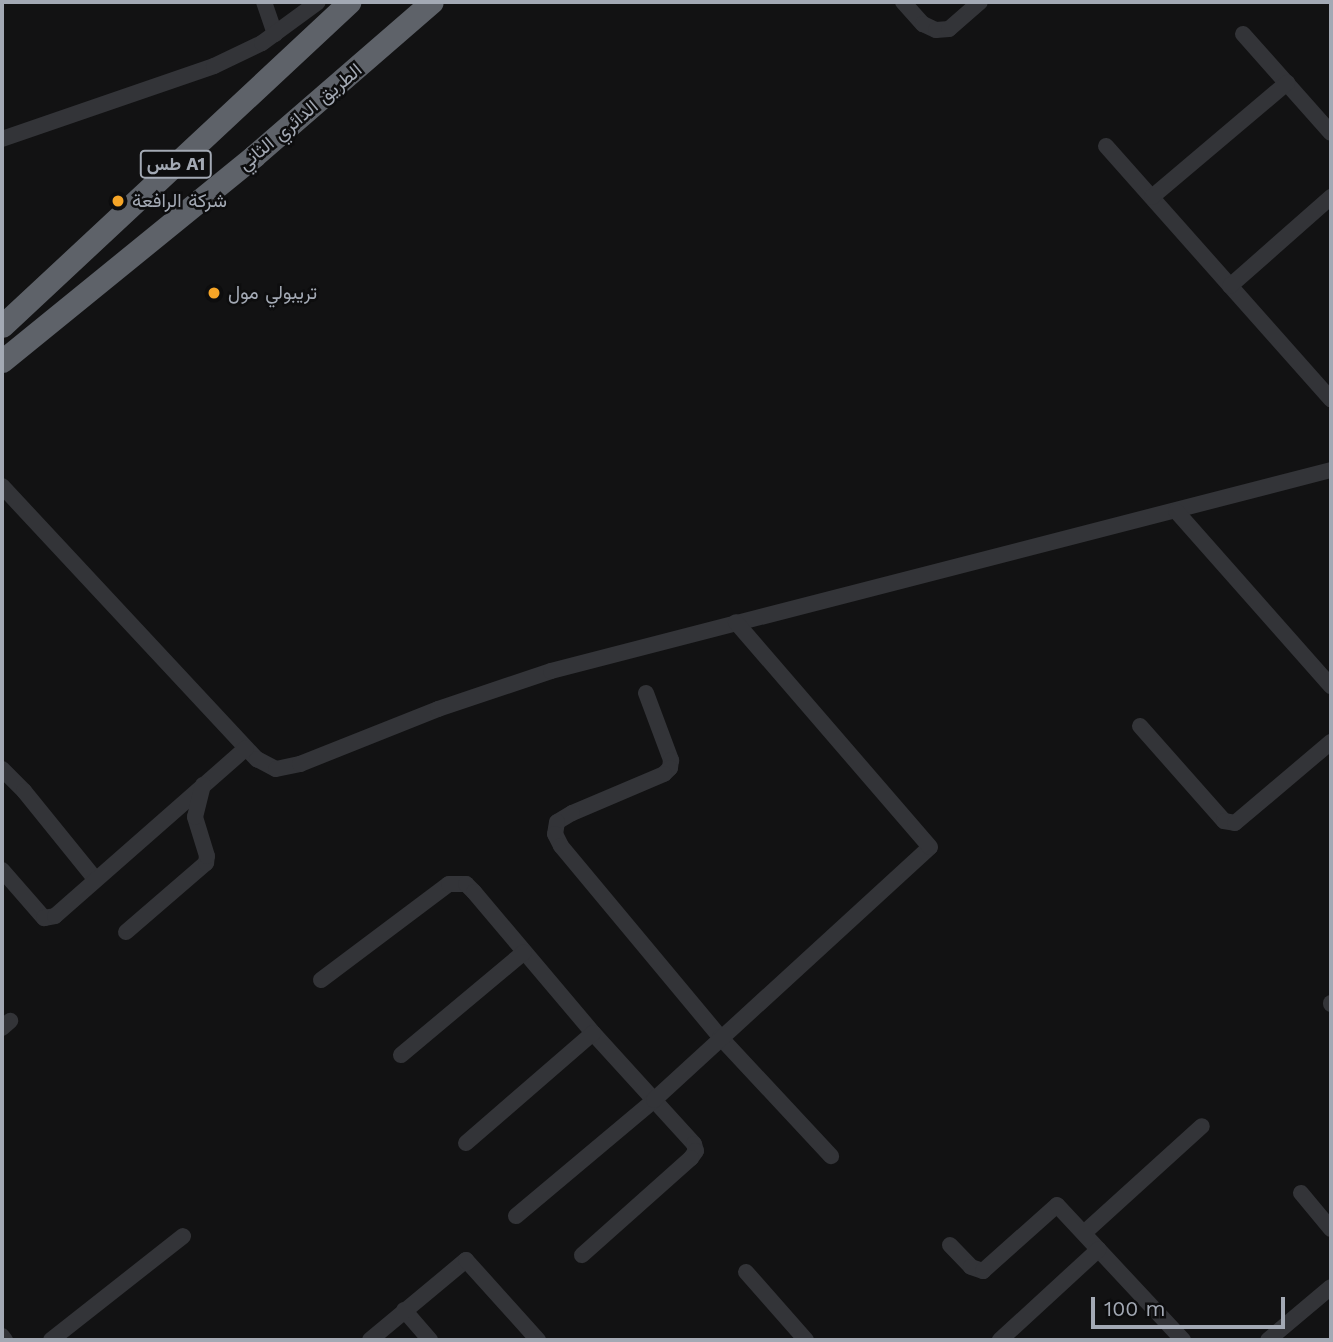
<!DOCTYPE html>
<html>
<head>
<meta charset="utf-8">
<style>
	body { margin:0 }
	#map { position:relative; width:1333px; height:1342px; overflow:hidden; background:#121213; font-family:"Work Sans",Vazirmatn,sans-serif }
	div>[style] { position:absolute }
	.minor>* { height:16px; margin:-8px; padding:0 8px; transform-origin:8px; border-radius:8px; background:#333438 }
	.highway>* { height:23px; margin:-11.5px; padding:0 11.5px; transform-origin:11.5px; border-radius:11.5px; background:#5e6269 }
	.dots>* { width:19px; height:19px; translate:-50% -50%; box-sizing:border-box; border:4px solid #0d0d0e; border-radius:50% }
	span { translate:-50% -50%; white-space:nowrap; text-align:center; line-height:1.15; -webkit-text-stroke:5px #0d0d0e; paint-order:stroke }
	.shield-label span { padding:2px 5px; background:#0d0d0e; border:2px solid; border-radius:5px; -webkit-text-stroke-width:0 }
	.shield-label { font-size:18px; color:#a3a9b4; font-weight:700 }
	.street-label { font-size:19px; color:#a3a9b4 }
	.poi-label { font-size:19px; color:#a3a9b4 }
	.left { translate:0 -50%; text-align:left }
	.frame { position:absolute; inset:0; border:4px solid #a3a9b4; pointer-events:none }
	.scale { position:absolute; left:1091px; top:1297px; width:194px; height:32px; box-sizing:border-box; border:4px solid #a3a9b4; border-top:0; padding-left:9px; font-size:21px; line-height:24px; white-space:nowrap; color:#a3a9b4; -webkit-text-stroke:5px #0d0d0e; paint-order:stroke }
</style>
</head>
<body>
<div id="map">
	<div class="minor">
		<div style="left:264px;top:2px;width:34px;rotate:71deg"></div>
		<div style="left:903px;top:2px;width:30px;rotate:48deg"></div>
		<div style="left:923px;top:24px;width:14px;rotate:25deg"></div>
		<div style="left:936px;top:30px;width:13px;rotate:-4deg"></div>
		<div style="left:949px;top:29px;width:41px;rotate:-41.1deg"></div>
		<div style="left:1243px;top:34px;width:132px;rotate:48.4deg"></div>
		<div style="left:2px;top:139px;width:224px;rotate:-19deg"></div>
		<div style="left:214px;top:66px;width:53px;rotate:-25.6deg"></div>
		<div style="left:262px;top:43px;width:69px;rotate:-36.2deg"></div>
		<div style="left:1106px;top:146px;width:339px;rotate:48.4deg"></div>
		<div style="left:1152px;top:197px;width:177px;rotate:-40.2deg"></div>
		<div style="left:1230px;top:286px;width:135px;rotate:-41.4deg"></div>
		<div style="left:2px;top:486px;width:374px;rotate:47deg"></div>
		<div style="left:257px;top:759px;width:21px;rotate:28deg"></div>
		<div style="left:276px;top:769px;width:25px;rotate:-12deg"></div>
		<div style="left:300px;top:764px;width:149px;rotate:-21.7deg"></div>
		<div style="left:438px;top:709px;width:119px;rotate:-18.6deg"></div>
		<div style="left:551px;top:671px;width:805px;rotate:-14.45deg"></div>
		<div style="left:1176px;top:511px;width:234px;rotate:48.5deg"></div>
		<div style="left:646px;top:693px;width:72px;rotate:69.5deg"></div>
		<div style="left:671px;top:760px;width:8px;rotate:97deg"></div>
		<div style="left:670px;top:768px;width:8px;rotate:135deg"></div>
		<div style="left:664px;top:774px;width:100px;rotate:157deg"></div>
		<div style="left:572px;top:813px;width:17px;rotate:149deg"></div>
		<div style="left:557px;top:822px;width:12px;rotate:99deg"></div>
		<div style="left:555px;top:834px;width:13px;rotate:63deg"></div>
		<div style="left:561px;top:846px;width:249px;rotate:50.2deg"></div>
		<div style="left:720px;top:1037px;width:163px;rotate:47deg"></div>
		<div style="left:1140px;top:726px;width:127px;rotate:48.5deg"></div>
		<div style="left:1224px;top:821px;width:11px;rotate:10deg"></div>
		<div style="left:1235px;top:823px;width:126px;rotate:-40.2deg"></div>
		<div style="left:2px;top:769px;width:31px;rotate:45deg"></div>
		<div style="left:24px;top:791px;width:114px;rotate:51deg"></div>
		<div style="left:2px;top:870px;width:64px;rotate:48.8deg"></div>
		<div style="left:44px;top:918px;width:11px;rotate:-10deg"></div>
		<div style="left:55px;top:916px;width:254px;rotate:-41.3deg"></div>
		<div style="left:126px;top:932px;width:106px;rotate:-40.8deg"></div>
		<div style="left:206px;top:863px;width:7px;rotate:-82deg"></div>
		<div style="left:207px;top:856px;width:41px;rotate:-107.1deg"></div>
		<div style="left:195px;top:817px;width:33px;rotate:-76deg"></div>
		<div style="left:321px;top:980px;width:160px;rotate:-36.9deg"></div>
		<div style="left:449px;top:884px;width:17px"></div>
		<div style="left:466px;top:884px;width:11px;rotate:45deg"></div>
		<div style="left:474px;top:892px;width:185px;rotate:49.8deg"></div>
		<div style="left:593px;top:1033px;width:150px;rotate:47.7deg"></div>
		<div style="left:694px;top:1144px;width:7px;rotate:74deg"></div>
		<div style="left:696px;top:1151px;width:9px;rotate:126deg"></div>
		<div style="left:691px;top:1158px;width:146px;rotate:138.3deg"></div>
		<div style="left:1331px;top:1004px;width:1px;rotate:-90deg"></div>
		<div style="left:2px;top:1028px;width:11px;rotate:-41deg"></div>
		<div style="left:401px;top:1055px;width:160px;rotate:-39.9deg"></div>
		<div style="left:466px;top:1143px;width:168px;rotate:-40.9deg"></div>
		<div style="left:1301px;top:1193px;width:47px;rotate:50.2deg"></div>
		<div style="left:516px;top:1216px;width:180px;rotate:-40deg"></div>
		<div style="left:654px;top:1100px;width:374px;rotate:-42.5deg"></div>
		<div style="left:930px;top:847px;width:297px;rotate:-130.8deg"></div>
		<div style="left:1084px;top:1233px;width:159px;rotate:-42.2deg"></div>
		<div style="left:950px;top:1245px;width:30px;rotate:46deg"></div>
		<div style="left:971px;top:1267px;width:13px;rotate:18deg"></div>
		<div style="left:983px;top:1271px;width:99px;rotate:-41.7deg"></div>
		<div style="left:1057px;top:1205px;width:185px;rotate:47deg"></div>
		<div style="left:746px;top:1272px;width:91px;rotate:48.6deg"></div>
		<div style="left:404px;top:1310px;width:40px;rotate:49deg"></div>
		<div style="left:2px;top:1336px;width:5px;rotate:53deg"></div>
		<div style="left:51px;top:1340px;width:168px;rotate:-38.2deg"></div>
		<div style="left:370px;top:1340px;width:125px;rotate:-39.8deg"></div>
		<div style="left:466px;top:1260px;width:108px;rotate:48deg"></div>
		<div style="left:1000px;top:1340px;width:134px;rotate:-42.6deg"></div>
		<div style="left:1268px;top:1340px;width:82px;rotate:-40.1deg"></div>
	</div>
	<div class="highway">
		<div style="left:2px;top:326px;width:475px;rotate:-43deg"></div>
		<div style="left:2px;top:361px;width:325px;rotate:-39.1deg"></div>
		<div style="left:254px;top:156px;width:235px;rotate:-40.9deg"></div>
	</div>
	<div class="dots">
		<div style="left:118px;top:201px;background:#f6a527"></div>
		<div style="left:214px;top:293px;background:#f6a527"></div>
	</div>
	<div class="shield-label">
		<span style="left:176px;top:164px">طس A1</span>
	</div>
	<div class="street-label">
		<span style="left:300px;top:117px;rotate:-40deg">الطريق الدائري الثاني</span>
	</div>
	<div class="poi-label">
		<span class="left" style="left:132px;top:201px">شركة الرافعة</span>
		<span class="left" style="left:228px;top:293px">تريبولي مول</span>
	</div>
	<div class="frame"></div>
	<div class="scale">100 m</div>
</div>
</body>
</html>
